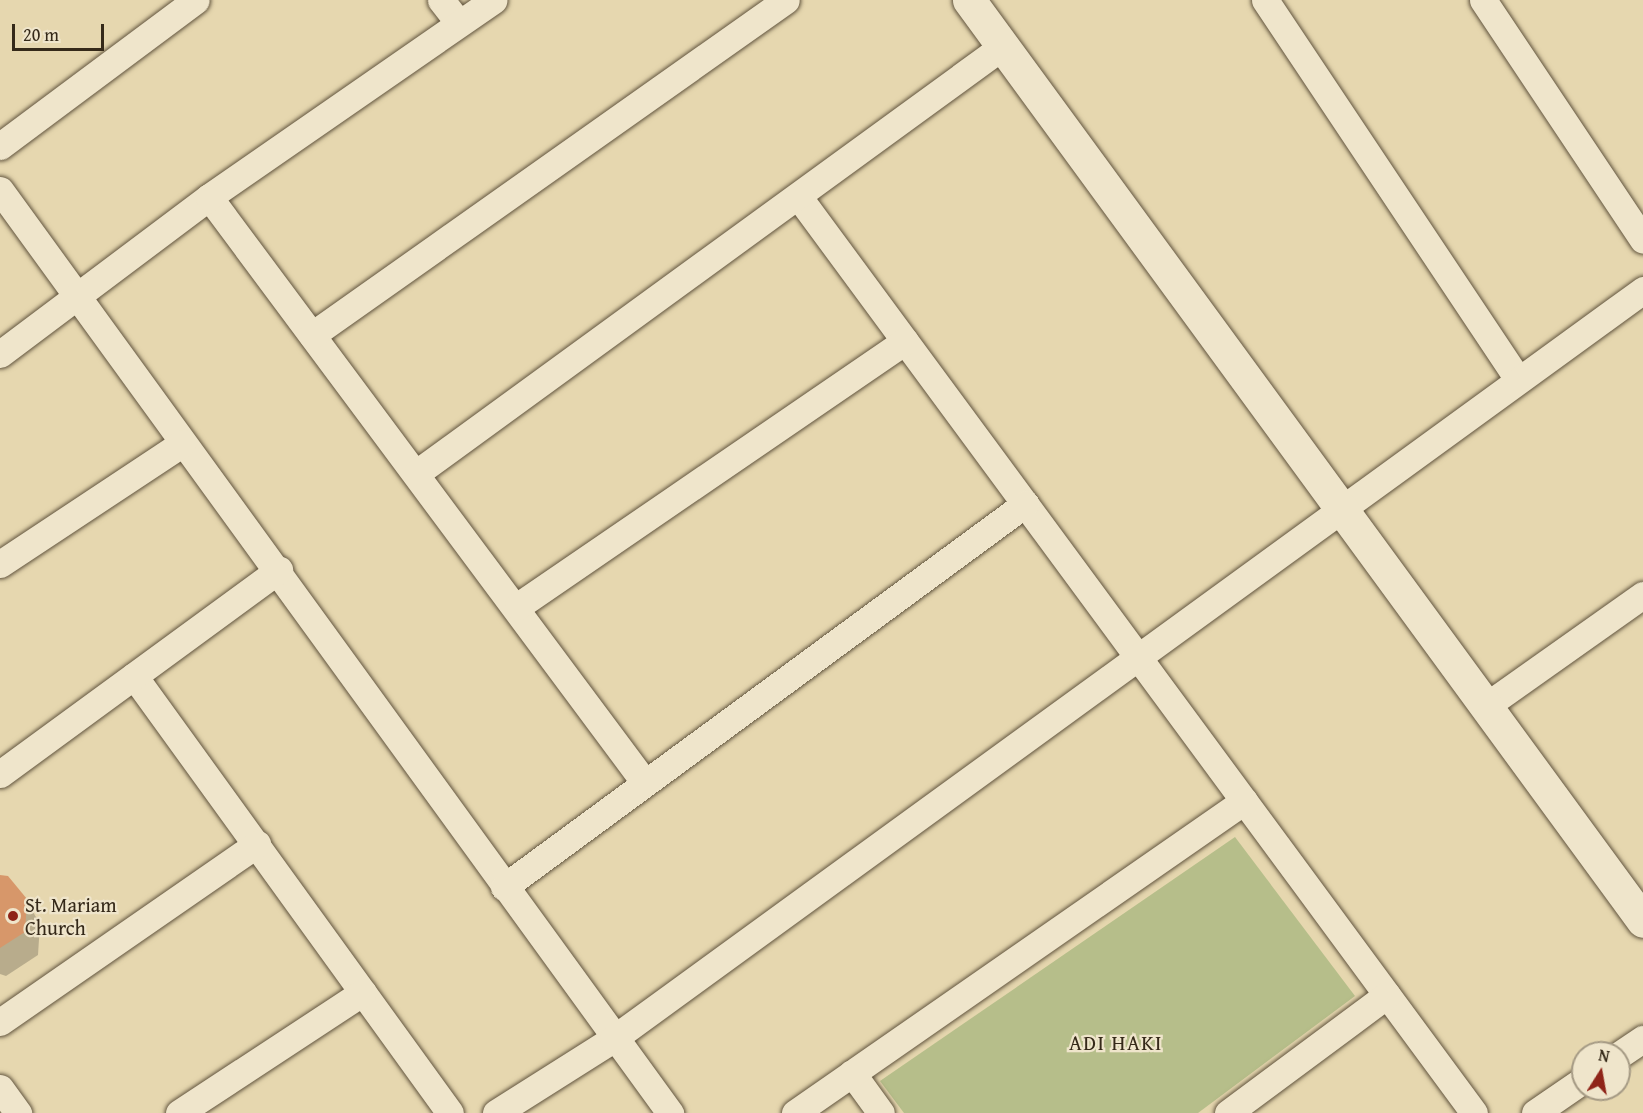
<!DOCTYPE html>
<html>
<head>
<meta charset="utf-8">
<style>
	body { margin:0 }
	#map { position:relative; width:1643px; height:1113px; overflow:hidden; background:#e6d7af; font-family:"Gentium Book Plus",serif }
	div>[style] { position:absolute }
	.green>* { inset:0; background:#b6be8a }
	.shadow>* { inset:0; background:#0003 }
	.building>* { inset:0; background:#d7976a }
	.roads { filter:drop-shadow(0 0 2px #61543e) drop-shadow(0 0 2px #61543e) }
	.minor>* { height:27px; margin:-13.5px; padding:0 13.5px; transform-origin:13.5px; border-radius:13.5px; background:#efe5cb }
	.tertiary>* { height:33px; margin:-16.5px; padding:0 16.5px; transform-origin:16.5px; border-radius:16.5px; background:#efe5cb }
	.dots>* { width:16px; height:16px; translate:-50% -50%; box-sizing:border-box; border:3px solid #efe5cb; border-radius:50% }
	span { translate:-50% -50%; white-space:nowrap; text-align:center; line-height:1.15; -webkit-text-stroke:4.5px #efe5cb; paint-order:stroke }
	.poi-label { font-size:20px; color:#352919 }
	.left { translate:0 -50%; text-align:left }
	.neighbourhood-label { font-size:21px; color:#352919; letter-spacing:1.5px }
	.north { position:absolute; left:1571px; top:1041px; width:60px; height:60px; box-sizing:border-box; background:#efe5cb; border:2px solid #a59a84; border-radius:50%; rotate:11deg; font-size:16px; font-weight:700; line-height:24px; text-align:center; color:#352919 }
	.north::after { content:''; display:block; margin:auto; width:21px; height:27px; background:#8f2418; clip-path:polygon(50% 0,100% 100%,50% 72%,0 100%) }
	.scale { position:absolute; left:12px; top:24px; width:92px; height:27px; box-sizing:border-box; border:3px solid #352919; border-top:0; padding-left:8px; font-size:18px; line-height:21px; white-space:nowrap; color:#352919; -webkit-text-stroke:4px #efe5cb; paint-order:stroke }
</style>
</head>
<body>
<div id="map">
	<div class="green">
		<div style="clip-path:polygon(1235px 837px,1355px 996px,1198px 1113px,904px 1113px,880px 1081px)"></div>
	</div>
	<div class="shadow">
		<div style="clip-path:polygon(0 876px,26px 900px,40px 924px,38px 955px,6px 976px,0 974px)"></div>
	</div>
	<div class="building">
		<div style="clip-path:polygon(0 875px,8px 876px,27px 899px,25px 932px,0 948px)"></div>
	</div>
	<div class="roads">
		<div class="minor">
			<div style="left:441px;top:0;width:29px;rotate:52deg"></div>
			<div style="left:1265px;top:0;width:456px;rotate:56.3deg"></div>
			<div style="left:1483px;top:0;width:288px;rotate:56.3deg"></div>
			<div style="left:0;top:146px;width:244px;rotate:-36.7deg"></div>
			<div style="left:0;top:190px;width:1141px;rotate:54.02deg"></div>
			<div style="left:798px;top:196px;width:1139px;rotate:53.6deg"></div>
			<div style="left:209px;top:197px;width:730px;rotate:53.35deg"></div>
			<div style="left:312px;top:335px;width:580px;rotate:-35.25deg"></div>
			<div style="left:0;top:354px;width:261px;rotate:-36.9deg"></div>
			<div style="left:209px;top:197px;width:346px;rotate:-34.7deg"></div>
			<div style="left:418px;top:472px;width:724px;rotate:-36.06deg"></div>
			<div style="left:0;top:564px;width:219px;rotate:-33.5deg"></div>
			<div style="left:518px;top:606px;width:469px;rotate:-34.4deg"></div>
			<div style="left:134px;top:676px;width:539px;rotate:54.13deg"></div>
			<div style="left:1486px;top:706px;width:192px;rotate:-35.3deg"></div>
			<div style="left:0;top:774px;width:346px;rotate:-36.2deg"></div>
			<div style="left:504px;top:887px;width:647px;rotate:-36.32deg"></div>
			<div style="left:0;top:1022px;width:313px;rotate:-34.7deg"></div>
			<div style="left:1619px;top:1055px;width:29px;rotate:-34deg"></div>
			<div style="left:852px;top:1073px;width:49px;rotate:54.1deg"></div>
			<div style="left:0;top:1088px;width:31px;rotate:54deg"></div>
			<div style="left:179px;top:1113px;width:220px;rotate:-33.3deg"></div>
			<div style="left:496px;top:1113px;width:138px;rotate:-32.3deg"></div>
			<div style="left:613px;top:1039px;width:1274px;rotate:-36.02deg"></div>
			<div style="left:795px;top:1113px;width:547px;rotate:-34.79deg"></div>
			<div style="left:1228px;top:1113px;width:198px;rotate:-36.6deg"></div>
			<div style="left:1535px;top:1113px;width:58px;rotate:-34.5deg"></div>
		</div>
		<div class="tertiary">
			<div style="left:969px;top:0;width:1141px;rotate:53.8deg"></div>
		</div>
	</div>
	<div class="dots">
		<div style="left:13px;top:916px;background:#8f2418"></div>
	</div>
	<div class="poi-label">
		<span class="left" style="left:25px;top:916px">St. Mariam<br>Church</span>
	</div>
	<div class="neighbourhood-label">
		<span style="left:1116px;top:1043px">ADI HAKI</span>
	</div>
	<div class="north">N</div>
	<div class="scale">20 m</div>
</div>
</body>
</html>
